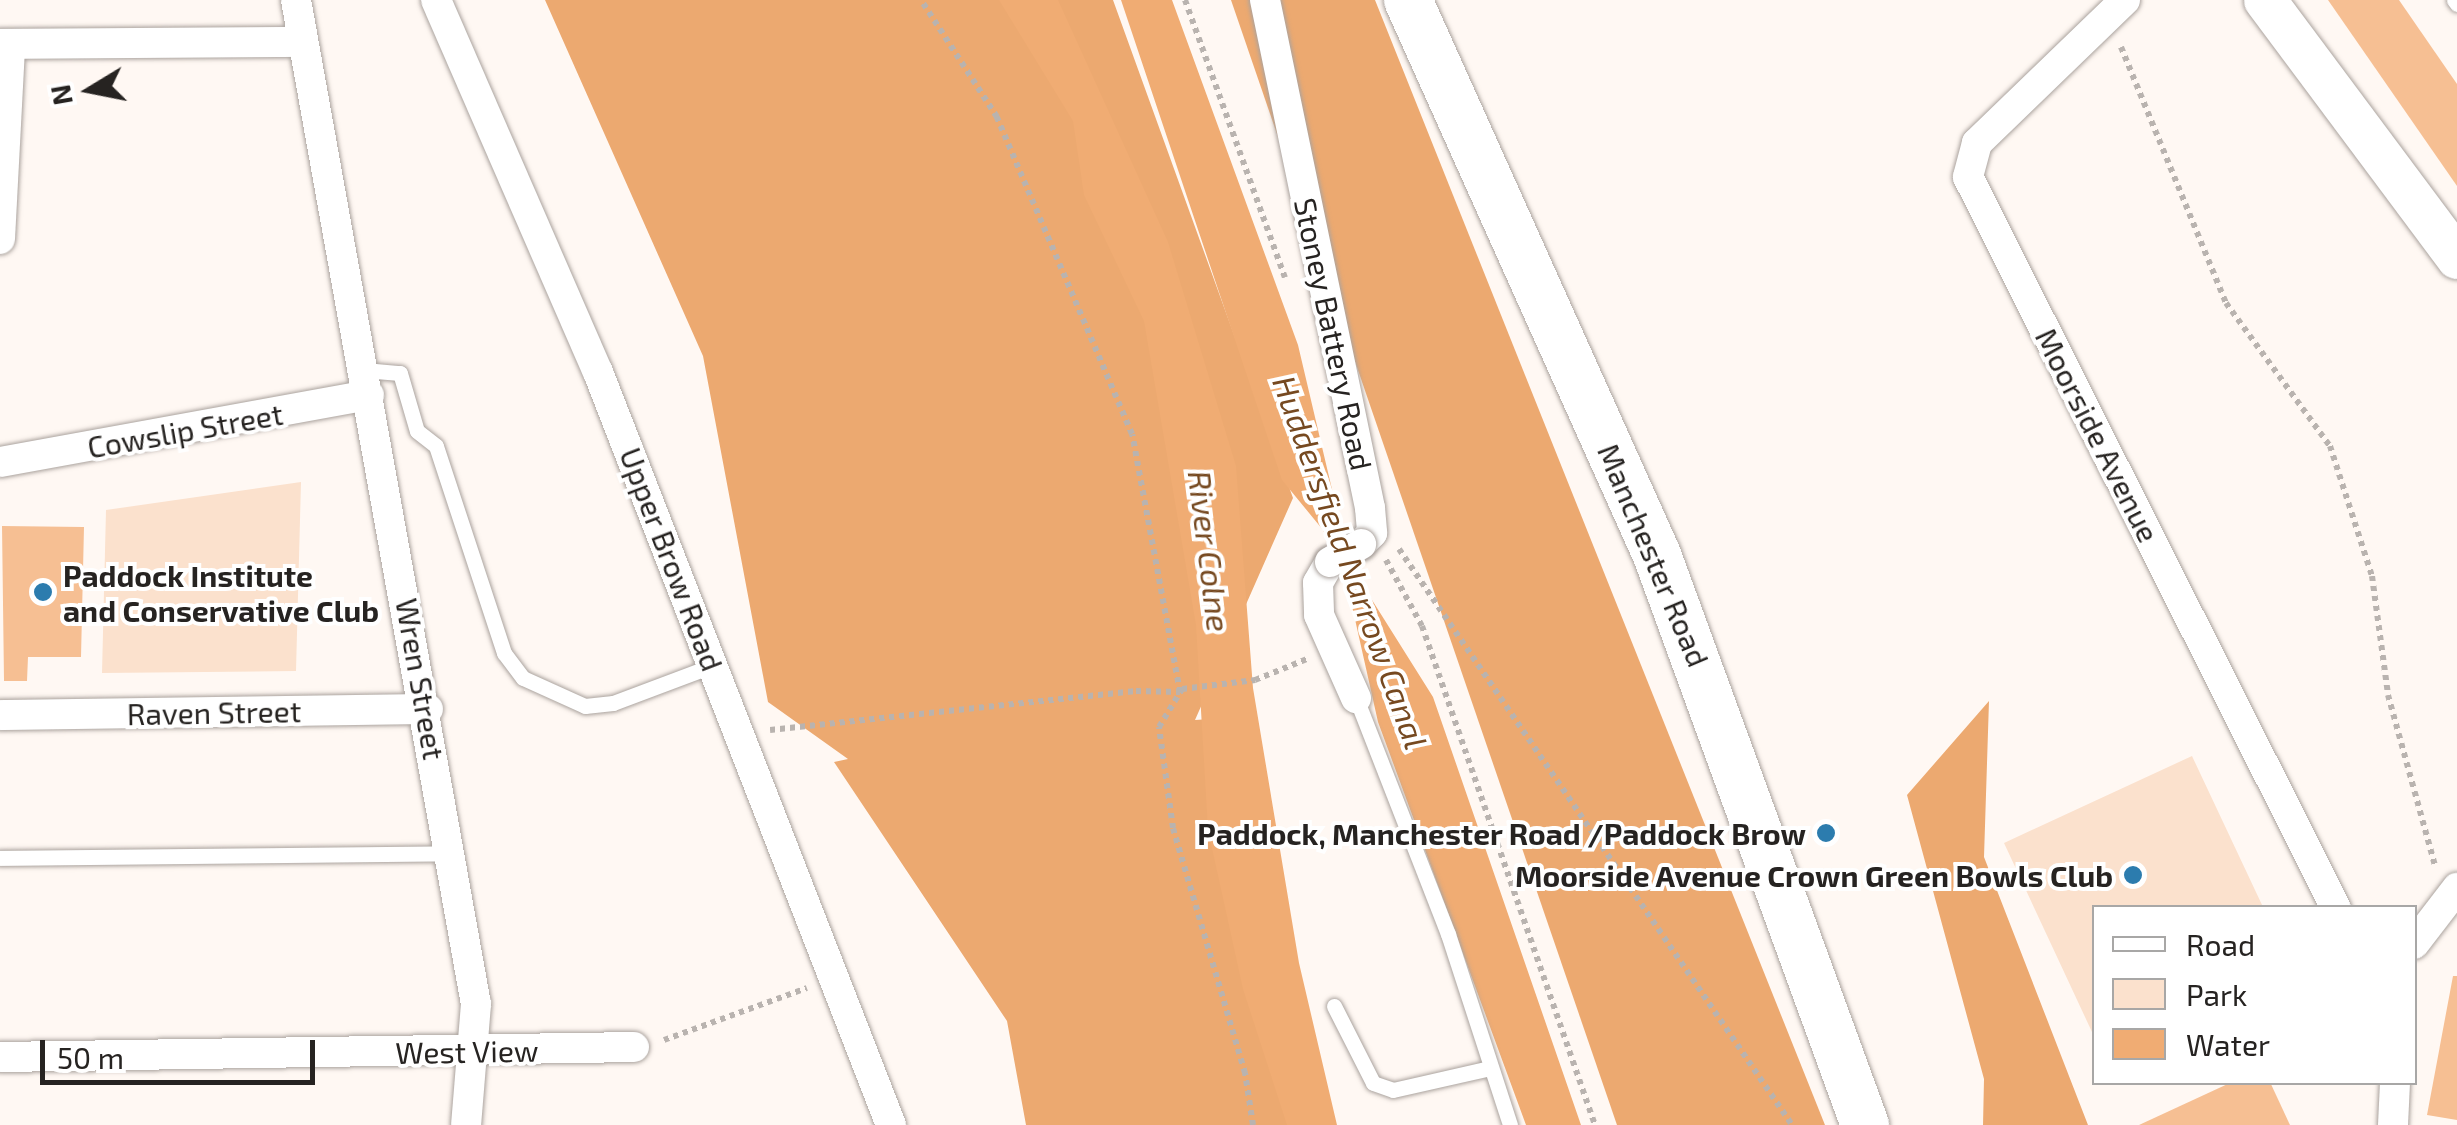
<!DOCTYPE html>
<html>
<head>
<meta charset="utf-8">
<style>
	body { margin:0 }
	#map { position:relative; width:2457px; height:1125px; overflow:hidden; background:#fff8f3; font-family:"Exo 2",sans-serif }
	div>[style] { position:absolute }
	.green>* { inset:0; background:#fbe1cd }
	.forest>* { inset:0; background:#eca970 }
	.water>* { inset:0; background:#f0ac73 }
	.building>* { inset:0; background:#f6bf93 }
	.path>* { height:6px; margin-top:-3px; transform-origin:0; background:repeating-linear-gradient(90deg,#b9b3af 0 5px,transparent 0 10px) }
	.roads { filter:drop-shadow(0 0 2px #aba39e) drop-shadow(0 0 2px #aba39e) }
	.lane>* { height:15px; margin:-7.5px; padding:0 7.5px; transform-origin:7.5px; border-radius:7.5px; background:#fff }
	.street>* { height:30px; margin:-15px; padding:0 15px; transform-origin:15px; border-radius:15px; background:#fff }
	.secondary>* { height:42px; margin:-21px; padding:0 21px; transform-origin:21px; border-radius:21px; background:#fff }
	.primary>* { height:48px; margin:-24px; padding:0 24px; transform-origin:24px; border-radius:24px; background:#fff }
	.bridges { filter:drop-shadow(0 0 2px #aba39e) drop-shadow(0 0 2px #aba39e) }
	.street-bridge>* { height:30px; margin:-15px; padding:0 15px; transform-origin:15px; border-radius:15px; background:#fff }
	.dots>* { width:28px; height:28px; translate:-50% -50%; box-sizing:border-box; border:5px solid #fff; border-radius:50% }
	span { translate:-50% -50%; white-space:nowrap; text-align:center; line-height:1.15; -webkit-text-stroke:8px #fff; paint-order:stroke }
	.street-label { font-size:30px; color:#262321 }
	.poi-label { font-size:30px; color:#262321; font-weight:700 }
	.left { translate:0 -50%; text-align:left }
	.right { translate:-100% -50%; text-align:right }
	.water-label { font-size:32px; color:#764920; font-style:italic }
	.legend { position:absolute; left:2092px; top:905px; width:325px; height:180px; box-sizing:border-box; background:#fff; border:2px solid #a8a7a6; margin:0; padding:12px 18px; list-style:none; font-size:30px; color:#262321 }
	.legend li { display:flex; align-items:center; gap:20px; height:50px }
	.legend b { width:50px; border:2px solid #a8a7a6 }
	.north { position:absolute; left:40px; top:40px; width:100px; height:100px; -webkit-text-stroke:8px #fff; paint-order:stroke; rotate:260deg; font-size:28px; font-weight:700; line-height:40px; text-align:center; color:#262321 }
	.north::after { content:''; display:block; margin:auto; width:35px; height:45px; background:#262321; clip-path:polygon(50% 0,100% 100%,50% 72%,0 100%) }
	.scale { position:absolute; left:40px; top:1040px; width:275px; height:45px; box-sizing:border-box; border:5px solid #262321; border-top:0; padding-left:12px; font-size:30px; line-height:35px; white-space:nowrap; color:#262321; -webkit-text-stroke:8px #fff; paint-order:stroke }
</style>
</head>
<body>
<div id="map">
	<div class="green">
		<div style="clip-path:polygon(301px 482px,296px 671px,102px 673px,106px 510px)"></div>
		<div style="clip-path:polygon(2192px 756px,2263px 907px,2094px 908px,2092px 1032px,2004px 843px)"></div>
	</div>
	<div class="forest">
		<div style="clip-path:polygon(545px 0,1113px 0,1293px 498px,1195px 720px,1211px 719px,1304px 1125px,1026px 1125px,1007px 1021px,834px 762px,848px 759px,768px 702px,703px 356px)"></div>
		<div style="clip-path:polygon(1231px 0,1375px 0,1825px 1125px,1617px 1125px)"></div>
		<div style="clip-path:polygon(1989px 701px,1984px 857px,2088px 1125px,1983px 1125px,1984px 1079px,1907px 795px)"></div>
	</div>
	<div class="water">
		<div style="clip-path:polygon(999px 0,1058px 0,1168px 242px,1236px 466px,1253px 688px,1299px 963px,1337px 1125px,1287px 1125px,1243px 989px,1208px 830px,1196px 625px,1144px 321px,1084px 195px,1073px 121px)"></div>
		<div style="clip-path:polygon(1121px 0,1172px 0,1298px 345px,1339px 519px,1367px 592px,1433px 697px,1581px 1125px,1526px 1125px,1378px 722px,1350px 597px,1323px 530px,1282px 480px)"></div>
	</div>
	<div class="building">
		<div style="clip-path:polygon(2328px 0,2399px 0,2457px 84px,2457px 186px)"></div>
		<div style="clip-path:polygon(2px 526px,84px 527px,81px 657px,28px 657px,27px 681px,4px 681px)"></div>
		<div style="clip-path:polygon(2453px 976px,2457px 976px,2457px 1120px,2427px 1115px)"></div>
		<div style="clip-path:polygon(2232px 1082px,2270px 1082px,2290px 1125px,2139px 1125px)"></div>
	</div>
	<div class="path">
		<div style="left:1185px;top:0;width:295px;rotate:70.2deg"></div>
		<div style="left:2121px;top:47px;width:277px;rotate:67.7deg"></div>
		<div style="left:2226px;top:303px;width:177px;rotate:54deg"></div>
		<div style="left:2330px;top:446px;width:137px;rotate:72.1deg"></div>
		<div style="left:2372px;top:576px;width:120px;rotate:82.3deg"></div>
		<div style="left:2388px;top:695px;width:177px;rotate:74.6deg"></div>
		<div style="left:1399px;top:549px;width:697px;rotate:55.69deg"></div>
		<div style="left:1386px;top:560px;width:75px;rotate:61.4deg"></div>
		<div style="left:1422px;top:626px;width:528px;rotate:70.88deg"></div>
		<div style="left:770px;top:730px;width:368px;rotate:-6.1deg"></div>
		<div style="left:1136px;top:691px;width:44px;rotate:1.3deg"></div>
		<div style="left:1180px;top:692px;width:262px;rotate:-100.5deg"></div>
		<div style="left:1132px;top:434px;width:345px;rotate:-113.1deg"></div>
		<div style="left:997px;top:117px;width:140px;rotate:-123deg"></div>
		<div style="left:664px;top:1040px;width:152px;rotate:-20deg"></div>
		<div style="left:1253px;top:1125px;width:53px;rotate:-98.7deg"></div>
		<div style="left:1245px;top:1073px;width:255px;rotate:-106.4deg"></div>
		<div style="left:1173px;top:828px;width:102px;rotate:-97.9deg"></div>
		<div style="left:1159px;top:727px;width:44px;rotate:-58.8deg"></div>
		<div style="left:1182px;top:689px;width:74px;rotate:-7deg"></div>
		<div style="left:1255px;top:680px;width:56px;rotate:-22deg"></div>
	</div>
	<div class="roads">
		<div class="lane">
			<div style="left:2454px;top:0;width:5px;rotate:53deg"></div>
			<div style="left:364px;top:370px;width:36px;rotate:5deg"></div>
			<div style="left:400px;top:373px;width:60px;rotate:73.7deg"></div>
			<div style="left:417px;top:431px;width:24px;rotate:38deg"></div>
			<div style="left:436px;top:446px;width:218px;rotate:71.8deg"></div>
			<div style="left:504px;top:653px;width:31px;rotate:53deg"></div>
			<div style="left:523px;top:678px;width:68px;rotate:24.3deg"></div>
			<div style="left:585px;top:706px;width:28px;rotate:-6deg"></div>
			<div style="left:613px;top:703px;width:108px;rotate:-20.6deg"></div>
			<div style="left:1356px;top:698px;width:253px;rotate:68.7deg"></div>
			<div style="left:1448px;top:934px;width:201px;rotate:72deg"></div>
			<div style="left:0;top:858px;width:451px;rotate:-0.6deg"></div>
			<div style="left:1334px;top:1006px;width:86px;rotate:63.1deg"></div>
			<div style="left:1373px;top:1083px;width:21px;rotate:19deg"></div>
			<div style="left:1393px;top:1090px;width:99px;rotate:-12.8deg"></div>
		</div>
		<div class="street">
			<div style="left:296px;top:0;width:1020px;rotate:79.84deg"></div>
			<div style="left:476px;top:1004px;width:121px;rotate:94.7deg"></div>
			<div style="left:436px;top:0;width:406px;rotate:66.5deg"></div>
			<div style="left:598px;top:372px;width:808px;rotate:68.74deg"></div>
			<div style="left:1265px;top:0;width:519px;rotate:78.32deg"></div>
			<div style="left:1370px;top:508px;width:25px;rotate:85deg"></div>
			<div style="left:1372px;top:533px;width:16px;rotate:135deg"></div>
			<div style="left:2125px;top:0;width:206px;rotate:136deg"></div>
			<div style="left:1977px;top:143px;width:35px;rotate:105deg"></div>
			<div style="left:1968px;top:177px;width:818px;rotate:63.28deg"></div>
			<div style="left:0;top:44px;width:303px;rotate:-0.4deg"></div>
			<div style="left:0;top:239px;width:194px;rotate:-87deg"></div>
			<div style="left:0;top:462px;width:375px;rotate:-10.3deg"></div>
			<div style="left:1330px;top:562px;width:24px;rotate:120deg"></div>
			<div style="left:1318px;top:583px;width:32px;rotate:88deg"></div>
			<div style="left:1319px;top:615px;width:91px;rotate:66deg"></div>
			<div style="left:0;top:715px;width:428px;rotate:-0.8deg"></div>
			<div style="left:2414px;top:944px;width:71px;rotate:-52.5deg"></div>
			<div style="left:0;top:1057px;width:634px;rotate:-0.9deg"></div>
			<div style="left:2393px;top:1125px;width:43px;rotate:-87.3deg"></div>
		</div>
		<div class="secondary">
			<div style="left:2265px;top:0;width:322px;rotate:53.3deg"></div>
		</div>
		<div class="primary">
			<div style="left:1408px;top:0;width:608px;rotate:65.84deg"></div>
			<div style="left:1657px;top:555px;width:607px;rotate:69.95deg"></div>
		</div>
	</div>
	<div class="bridges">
		<div class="street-bridge">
			<div style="left:1330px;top:562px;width:36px;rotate:-30deg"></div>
		</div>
	</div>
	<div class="dots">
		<div style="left:43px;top:592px;background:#2c7cae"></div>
		<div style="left:1826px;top:833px;background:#2c7cae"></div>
		<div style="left:2133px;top:875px;background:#2c7cae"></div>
	</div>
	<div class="street-label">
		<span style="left:1334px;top:334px;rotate:78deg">Stoney Battery Road</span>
		<span style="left:185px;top:430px;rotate:-10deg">Cowslip Street</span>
		<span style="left:2098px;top:435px;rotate:63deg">Moorside Avenue</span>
		<span style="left:1654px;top:555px;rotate:67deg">Manchester Road</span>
		<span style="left:672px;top:559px;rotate:69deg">Upper Brow Road</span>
		<span style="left:421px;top:679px;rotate:80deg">Wren Street</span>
		<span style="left:214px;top:712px;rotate:-1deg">Raven Street</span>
		<span style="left:467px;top:1051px;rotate:-1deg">West View</span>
	</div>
	<div class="poi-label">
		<span class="left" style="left:63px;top:592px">Paddock Institute<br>and Conservative Club</span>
		<span class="right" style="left:1806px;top:833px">Paddock, Manchester Road /Paddock Brow</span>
		<span class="right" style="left:2113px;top:875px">Moorside Avenue Crown Green Bowls Club</span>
	</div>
	<div class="water-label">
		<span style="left:1210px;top:551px;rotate:83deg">River Colne</span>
		<span style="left:1351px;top:562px;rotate:70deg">Huddersfield Narrow Canal</span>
	</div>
	<ul class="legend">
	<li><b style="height:12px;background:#fff"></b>Road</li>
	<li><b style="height:28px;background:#fbe1cd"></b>Park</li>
	<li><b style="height:28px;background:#f0ac73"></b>Water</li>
	</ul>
	<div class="north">N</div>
	<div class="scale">50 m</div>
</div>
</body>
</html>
